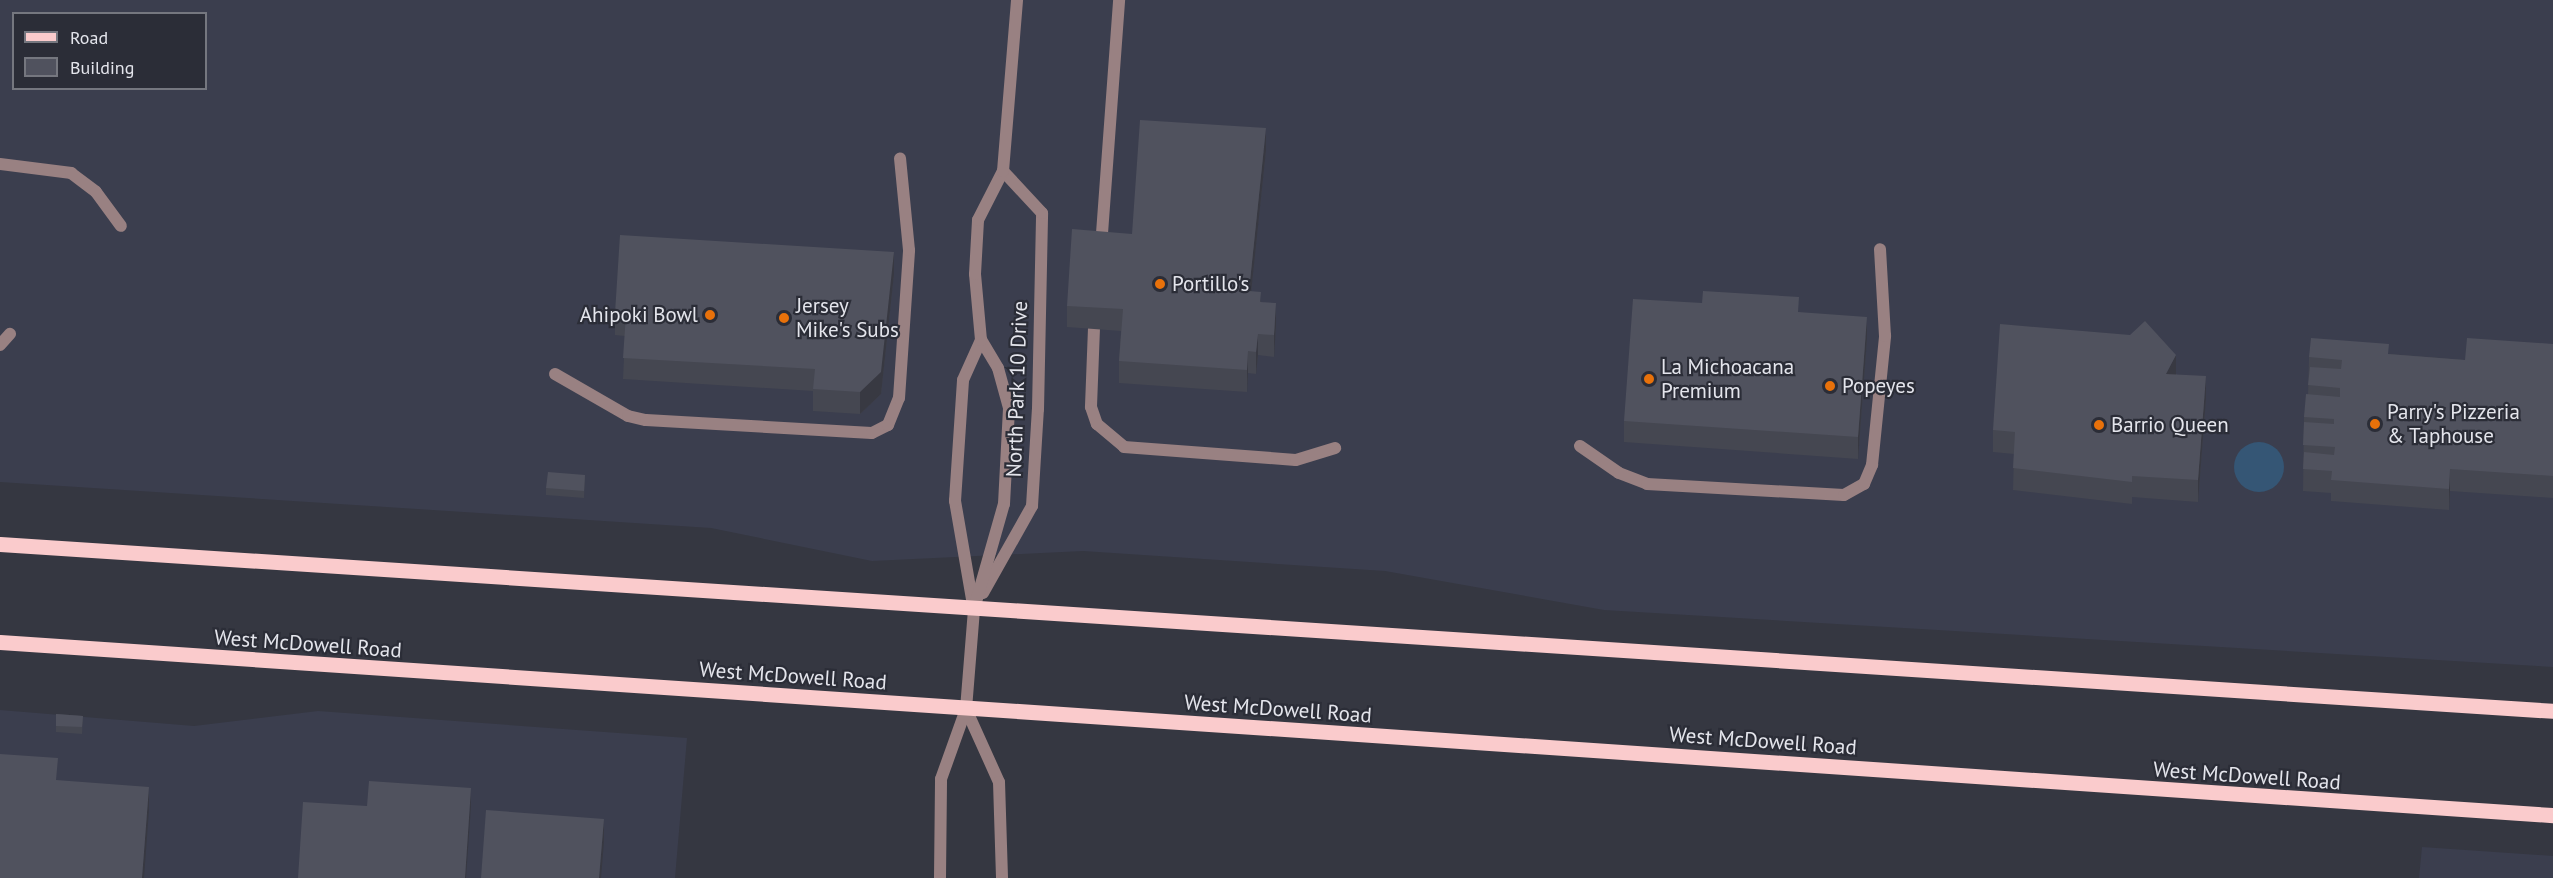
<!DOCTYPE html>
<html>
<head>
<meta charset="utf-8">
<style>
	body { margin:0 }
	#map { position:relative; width:2553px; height:878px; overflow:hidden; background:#353741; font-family:"PT Sans",sans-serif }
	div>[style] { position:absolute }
	.built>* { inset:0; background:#3b3e4e }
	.water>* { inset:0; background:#355675 }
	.round { border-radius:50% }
	.lane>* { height:12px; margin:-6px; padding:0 6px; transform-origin:6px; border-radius:6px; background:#998182 }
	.primary>* { height:15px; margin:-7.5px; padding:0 7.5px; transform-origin:7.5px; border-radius:7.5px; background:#facbcc }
	.wall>* { inset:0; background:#454751 }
	.shaded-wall>* { inset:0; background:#383942 }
	.building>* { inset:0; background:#50525e }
	.dots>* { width:16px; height:16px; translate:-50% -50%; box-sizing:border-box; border:3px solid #2b2d37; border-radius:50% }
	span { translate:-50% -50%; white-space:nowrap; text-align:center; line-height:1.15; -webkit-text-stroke:4.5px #2b2d37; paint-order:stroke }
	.poi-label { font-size:21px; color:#e4e5ec }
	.left { translate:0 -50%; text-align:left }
	.right { translate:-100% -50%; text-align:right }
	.street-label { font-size:21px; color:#e4e5ec }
	.legend { position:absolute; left:12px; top:12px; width:195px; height:78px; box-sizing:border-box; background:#2b2d37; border:2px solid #75777f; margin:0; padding:8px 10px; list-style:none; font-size:18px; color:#e4e5ec }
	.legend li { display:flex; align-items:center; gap:12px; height:30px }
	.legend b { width:30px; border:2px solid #75777f }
</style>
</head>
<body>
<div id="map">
	<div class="built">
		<div style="clip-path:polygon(evenodd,0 0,2553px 0,2553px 667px,1604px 610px,1385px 571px,1083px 551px,872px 561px,711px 528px,0 482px,0 0,14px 14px,206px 14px,206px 88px,14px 88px,14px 14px)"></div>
		<div style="clip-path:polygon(0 710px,194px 726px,318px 711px,687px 738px,675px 878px,0 878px)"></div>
		<div style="clip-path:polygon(2422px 847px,2553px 856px,2553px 878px,2419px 878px)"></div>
	</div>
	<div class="water">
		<div class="round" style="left:2234px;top:442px;width:50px;height:50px"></div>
	</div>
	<div class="lane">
		<div style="left:0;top:164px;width:72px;rotate:7.2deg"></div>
		<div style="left:71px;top:173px;width:31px;rotate:37deg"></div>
		<div style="left:96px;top:192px;width:42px;rotate:53.7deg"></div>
		<div style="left:1101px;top:247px;width:248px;rotate:-85.8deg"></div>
		<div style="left:1094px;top:328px;width:79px;rotate:92.2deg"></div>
		<div style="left:1091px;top:407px;width:18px;rotate:71deg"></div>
		<div style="left:1097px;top:424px;width:35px;rotate:40deg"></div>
		<div style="left:1124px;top:447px;width:172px;rotate:4.3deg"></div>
		<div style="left:1296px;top:460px;width:41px;rotate:-17.1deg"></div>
		<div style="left:0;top:345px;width:15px;rotate:-48deg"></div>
		<div style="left:555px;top:374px;width:84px;rotate:29.9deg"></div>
		<div style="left:628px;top:416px;width:18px;rotate:13deg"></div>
		<div style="left:646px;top:420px;width:226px;rotate:3.3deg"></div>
		<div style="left:872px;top:433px;width:18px;rotate:-27deg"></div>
		<div style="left:888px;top:425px;width:29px;rotate:-68deg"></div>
		<div style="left:899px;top:398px;width:148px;rotate:-86.1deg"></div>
		<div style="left:909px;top:250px;width:92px;rotate:-95.6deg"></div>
		<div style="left:1580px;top:446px;width:47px;rotate:34.7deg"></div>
		<div style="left:1619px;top:473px;width:30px;rotate:21deg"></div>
		<div style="left:1647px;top:484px;width:197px;rotate:3.2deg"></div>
		<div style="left:1844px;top:495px;width:23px;rotate:-29deg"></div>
		<div style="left:1864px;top:484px;width:21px;rotate:-67deg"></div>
		<div style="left:1872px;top:465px;width:130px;rotate:-84.2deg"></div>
		<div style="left:1885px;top:336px;width:87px;rotate:-93.3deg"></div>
		<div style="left:983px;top:593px;width:100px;rotate:-60.6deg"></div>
		<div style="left:1032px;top:506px;width:97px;rotate:-86.5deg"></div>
		<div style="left:1038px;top:409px;width:196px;rotate:-88.8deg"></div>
		<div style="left:1042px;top:213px;width:57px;rotate:-132.9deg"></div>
		<div style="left:973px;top:605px;width:106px;rotate:-99.8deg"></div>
		<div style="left:955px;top:501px;width:121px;rotate:-86.2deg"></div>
		<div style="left:963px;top:380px;width:44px;rotate:-65.8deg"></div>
		<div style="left:966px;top:709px;width:80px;rotate:65.7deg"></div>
		<div style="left:999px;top:782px;width:96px;rotate:88.2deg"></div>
		<div style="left:940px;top:878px;width:99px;rotate:-89.4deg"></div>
		<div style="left:941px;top:779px;width:74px;rotate:-70.3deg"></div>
		<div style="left:966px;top:709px;width:100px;rotate:-85.4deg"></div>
		<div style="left:974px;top:609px;width:109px;rotate:-74.1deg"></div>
		<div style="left:1004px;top:504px;width:96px;rotate:-87deg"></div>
		<div style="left:1009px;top:408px;width:41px;rotate:-105.4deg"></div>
		<div style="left:998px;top:368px;width:33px;rotate:-121deg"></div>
		<div style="left:981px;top:340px;width:66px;rotate:-95.2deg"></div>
		<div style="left:975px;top:274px;width:54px;rotate:-86.8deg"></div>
		<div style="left:978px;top:220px;width:55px;rotate:-63deg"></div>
		<div style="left:1003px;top:171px;width:172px;rotate:-85.3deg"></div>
	</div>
	<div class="primary">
		<div style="left:0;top:544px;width:2558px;rotate:3.74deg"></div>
		<div style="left:0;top:642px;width:2559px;rotate:3.88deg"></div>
	</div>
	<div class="wall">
		<div style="clip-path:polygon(1266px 150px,1251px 291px,1261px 302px,1276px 325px,1274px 357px,1258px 355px,1256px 374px,1248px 373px,1247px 392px,1119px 383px,1119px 361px,1121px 331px,1067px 327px,1067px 306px,1132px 234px)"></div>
		<div style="clip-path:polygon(894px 274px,881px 394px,860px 414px,813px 411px,813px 391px,623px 379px,625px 336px,615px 335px,615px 313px)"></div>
		<div style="clip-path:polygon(1799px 312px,1867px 338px,1858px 459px,1624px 442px,1624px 421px)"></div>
		<div style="clip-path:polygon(2553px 344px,2553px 498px,2450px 491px,2449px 510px,2331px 501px,2331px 493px,2303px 491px,2304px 417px,2308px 395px,2309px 357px,2389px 354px,2465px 360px)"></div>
		<div style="clip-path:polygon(2176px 374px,2206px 398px,2198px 502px,2132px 497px,2132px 504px,2013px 490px,2014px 454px,1993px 452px,1993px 430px)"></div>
		<div style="clip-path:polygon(585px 475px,584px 498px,546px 495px,546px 488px)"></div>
		<div style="clip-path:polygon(56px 714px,83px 716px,82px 734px,56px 732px)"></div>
	</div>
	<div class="shaded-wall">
		<div style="clip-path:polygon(1266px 128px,1266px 150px,1249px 312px,1249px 291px)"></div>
		<div style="clip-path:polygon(894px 252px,894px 274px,881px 394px,860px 414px,860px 392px)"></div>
		<div style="clip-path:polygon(1276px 303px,1276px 325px,1274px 357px,1274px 335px)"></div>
		<div style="clip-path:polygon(1867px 317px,1867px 338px,1858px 459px,1858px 437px)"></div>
		<div style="clip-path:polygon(1258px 334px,1258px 355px,1256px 374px,1256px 352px)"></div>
		<div style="clip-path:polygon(1248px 351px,1248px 373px,1247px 392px,1247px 370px)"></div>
		<div style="clip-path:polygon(2176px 355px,2176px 377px,2166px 374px)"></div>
		<div style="clip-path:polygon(2206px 376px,2206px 398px,2198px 502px,2198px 480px)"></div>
		<div style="clip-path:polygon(2450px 469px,2450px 491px,2449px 510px,2449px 489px)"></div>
		<div style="clip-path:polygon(149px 787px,149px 809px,144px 878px,142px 878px)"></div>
		<div style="clip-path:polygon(471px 788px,471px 806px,466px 878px,465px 878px)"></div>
		<div style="clip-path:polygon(604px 819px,604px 841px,601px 878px,599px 878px)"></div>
	</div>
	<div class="building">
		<div style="clip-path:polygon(1140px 120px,1266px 128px,1249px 291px,1261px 292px,1260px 302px,1276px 303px,1274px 335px,1258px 334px,1256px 352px,1248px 351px,1247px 370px,1119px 361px,1123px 309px,1067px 306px,1072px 229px,1132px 234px)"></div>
		<div style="clip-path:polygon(620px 235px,894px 252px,881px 372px,860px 392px,813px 389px,815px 369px,623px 358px,626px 314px,615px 313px)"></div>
		<div style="clip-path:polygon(1703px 291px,1799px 297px,1798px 312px,1867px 317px,1858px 437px,1624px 421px,1633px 299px,1702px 303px)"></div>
		<div style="clip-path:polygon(2145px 321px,2176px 355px,2166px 374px,2206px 376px,2198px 480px,2132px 476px,2132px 482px,2013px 468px,2015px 432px,1993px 430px,2000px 324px,2130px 335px)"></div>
		<div style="clip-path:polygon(2311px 338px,2389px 344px,2388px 354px,2465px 360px,2467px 338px,2553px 344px,2553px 476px,2450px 469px,2449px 489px,2331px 480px,2332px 471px,2303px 469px,2304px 452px,2334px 455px,2335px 447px,2303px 445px,2304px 422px,2334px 424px,2334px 419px,2304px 417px,2306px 394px,2340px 397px,2340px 388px,2308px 385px,2310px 367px,2341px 369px,2342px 360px,2309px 357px)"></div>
		<div style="clip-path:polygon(548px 472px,585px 475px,584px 491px,546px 488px)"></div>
		<div style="clip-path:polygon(56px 714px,83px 716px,82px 727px,56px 726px)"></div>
		<div style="clip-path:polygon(0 754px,58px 758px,56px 780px,149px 787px,142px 878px,0 878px)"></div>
		<div style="clip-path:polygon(369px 781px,471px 788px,465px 878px,298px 878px,303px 802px,367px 806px)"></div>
		<div style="clip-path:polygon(486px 810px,604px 819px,599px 878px,481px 878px)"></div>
	</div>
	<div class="dots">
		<div style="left:1160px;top:284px;background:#e8710a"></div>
		<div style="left:710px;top:315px;background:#e8710a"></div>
		<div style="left:784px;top:318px;background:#e8710a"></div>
		<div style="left:1649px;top:379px;background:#e8710a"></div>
		<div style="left:1830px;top:386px;background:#e8710a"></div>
		<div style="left:2375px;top:424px;background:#e8710a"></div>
		<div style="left:2099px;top:425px;background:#e8710a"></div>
	</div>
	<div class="poi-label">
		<span class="left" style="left:1172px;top:284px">Portillo's</span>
		<span class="left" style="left:796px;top:318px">Jersey<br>Mike's Subs</span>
		<span class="right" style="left:698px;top:315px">Ahipoki Bowl</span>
		<span class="left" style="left:1661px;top:379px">La Michoacana<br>Premium</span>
		<span class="left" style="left:1842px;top:386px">Popeyes</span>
		<span class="left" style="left:2387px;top:424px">Parry's Pizzeria<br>&amp; Taphouse</span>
		<span class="left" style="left:2111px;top:425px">Barrio Queen</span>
	</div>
	<div class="street-label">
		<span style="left:1017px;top:389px;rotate:-88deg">North Park 10 Drive</span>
		<span style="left:308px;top:644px;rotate:4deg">West McDowell Road</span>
		<span style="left:793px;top:676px;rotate:4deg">West McDowell Road</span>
		<span style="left:1278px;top:709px;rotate:4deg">West McDowell Road</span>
		<span style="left:1763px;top:741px;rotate:4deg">West McDowell Road</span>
		<span style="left:2247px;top:776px;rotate:4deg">West McDowell Road</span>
	</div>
	<ul class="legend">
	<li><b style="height:8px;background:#facbcc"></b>Road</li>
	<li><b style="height:16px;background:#50525e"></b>Building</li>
	</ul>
</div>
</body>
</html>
